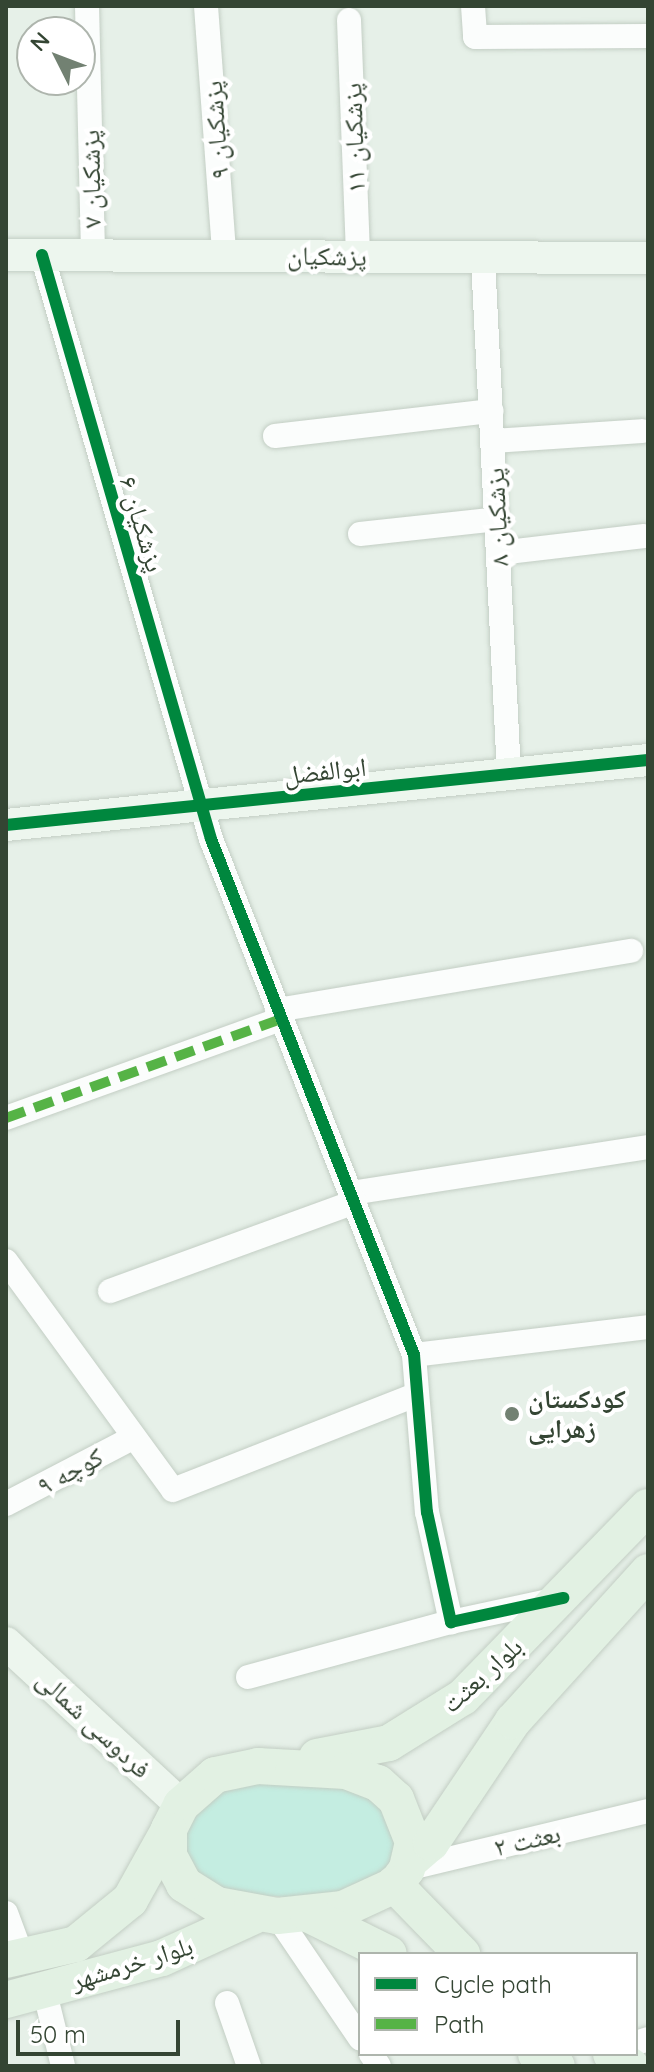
<!DOCTYPE html>
<html>
<head>
<meta charset="utf-8">
<style>
	body { margin:0 }
	#map { position:relative; width:654px; height:2072px; overflow:hidden; background:#e6f0e8; font-family:Quicksand,"Noto Naskh Arabic",sans-serif }
	div>[style] { position:absolute }
	.green>* { inset:0; background:#c4ede1 }
	.roads { filter:drop-shadow(0 0 2px #c3cec4) drop-shadow(0 0 2px #c3cec4) }
	.street>* { height:24px; margin:-12px; padding:0 12px; transform-origin:12px; border-radius:12px; background:#fbfdfc }
	.secondary>* { height:32px; margin:-16px; padding:0 16px; transform-origin:16px; border-radius:16px; background:#edf6ee }
	.primary>* { height:36px; margin:-18px; padding:0 18px; transform-origin:18px; border-radius:18px; background:#e2f1e3 }
	.quiet>* { height:10px; margin-top:-5px; transform-origin:0; background:repeating-linear-gradient(90deg,#56b346 0 20px,transparent 0 30px) }
	.cycleway>* { height:12px; margin:-6px; padding:0 6px; transform-origin:6px; border-radius:6px; background:#00873e }
	.dots>* { width:22px; height:22px; translate:-50% -50%; box-sizing:border-box; border:4px solid #fff; border-radius:50% }
	span { translate:-50% -50%; white-space:nowrap; text-align:center; line-height:1.15; -webkit-text-stroke:8px #fff; paint-order:stroke }
	.street-label { font-size:26px; color:#344533 }
	.poi-label { font-size:26px; color:#344533; font-weight:700 }
	.left { translate:0 -50%; text-align:left }
	.frame { position:absolute; inset:0; border:8px solid #344533; pointer-events:none }
	.legend { position:absolute; left:358px; top:1952px; width:280px; height:104px; box-sizing:border-box; background:#fff; border:2px solid #aeb5ad; margin:0; padding:10px 14px; list-style:none; font-size:24px; color:#344533 }
	.legend li { display:flex; align-items:center; gap:16px; height:40px }
	.legend b { width:40px; border:2px solid #aeb5ad }
	.north { position:absolute; left:16px; top:16px; width:80px; height:80px; box-sizing:border-box; background:#fff; border:2px solid #aeb5ad; border-radius:50%; rotate:312deg; font-size:22px; font-weight:700; line-height:32px; text-align:center; color:#344533 }
	.north::after { content:''; display:block; margin:auto; width:28px; height:36px; background:#728172; clip-path:polygon(50% 0,100% 100%,50% 72%,0 100%) }
	.scale { position:absolute; left:16px; top:2020px; width:164px; height:36px; box-sizing:border-box; border:4px solid #344533; border-top:0; padding-left:10px; font-size:24px; line-height:28px; white-space:nowrap; color:#344533; -webkit-text-stroke:6px #fff; paint-order:stroke }
</style>
</head>
<body>
<div id="map">
	<div class="green">
		<div style="clip-path:polygon(227px 1779px,325px 1781px,384px 1801px,398px 1854px,380px 1877px,323px 1899px,217px 1893px,181px 1859px,191px 1808px)"></div>
	</div>
	<div class="roads">
		<div class="street">
			<div style="left:87px;top:6px;width:249px;rotate:88.6deg"></div>
			<div style="left:206px;top:6px;width:249px;rotate:85.8deg"></div>
			<div style="left:473px;top:6px;width:31px;rotate:86deg"></div>
			<div style="left:475px;top:37px;width:173px;rotate:-0.3deg"></div>
			<div style="left:349px;top:20px;width:237px;rotate:87.8deg"></div>
			<div style="left:42px;top:255px;width:608px;rotate:73.86deg"></div>
			<div style="left:211px;top:839px;width:554px;rotate:68.52deg"></div>
			<div style="left:414px;top:1355px;width:158px;rotate:85.3deg"></div>
			<div style="left:427px;top:1512px;width:113px;rotate:77.7deg"></div>
			<div style="left:451px;top:1622px;width:108px;rotate:-12.2deg"></div>
			<div style="left:483px;top:260px;width:515px;rotate:87.1deg"></div>
			<div style="left:275px;top:436px;width:218px;rotate:-6.6deg"></div>
			<div style="left:493px;top:441px;width:149px;rotate:-3.8deg"></div>
			<div style="left:360px;top:534px;width:138px;rotate:-6.2deg"></div>
			<div style="left:499px;top:553px;width:146px;rotate:-6.7deg"></div>
			<div style="left:277px;top:1010px;width:359px;rotate:-9.5deg"></div>
			<div style="left:6px;top:1118px;width:292px;rotate:-19.8deg"></div>
			<div style="left:351px;top:1193px;width:301px;rotate:-8.8deg"></div>
			<div style="left:6px;top:1261px;width:283px;rotate:53.9deg"></div>
			<div style="left:173px;top:1490px;width:260px;rotate:-21.4deg"></div>
			<div style="left:110px;top:1291px;width:261px;rotate:-20deg"></div>
			<div style="left:414px;top:1355px;width:236px;rotate:-6.8deg"></div>
			<div style="left:6px;top:1504px;width:144px;rotate:-27.6deg"></div>
			<div style="left:248px;top:1677px;width:210px;rotate:-15.2deg"></div>
			<div style="left:406px;top:1869px;width:249px;rotate:-13.5deg"></div>
			<div style="left:6px;top:1913px;width:46px;rotate:69.6deg"></div>
			<div style="left:277px;top:1916px;width:148px;rotate:55.8deg"></div>
			<div style="left:44px;top:1989px;width:79px;rotate:76.1deg"></div>
			<div style="left:227px;top:2003px;width:67px;rotate:70.8deg"></div>
			<div style="left:636px;top:2043px;width:13px;rotate:-18deg"></div>
			<div style="left:371px;top:2054px;width:14px;rotate:56deg"></div>
		</div>
		<div class="secondary">
			<div style="left:6px;top:255px;width:642px;rotate:0.27deg"></div>
			<div style="left:6px;top:825px;width:645px;rotate:-5.78deg"></div>
			<div style="left:6px;top:1643px;width:238px;rotate:42.8deg"></div>
		</div>
		<div class="primary">
			<div style="left:317px;top:1757px;width:73px;rotate:-11deg"></div>
			<div style="left:389px;top:1743px;width:87px;rotate:-31.9deg"></div>
			<div style="left:463px;top:1697px;width:265px;rotate:-45.8deg"></div>
			<div style="left:258px;top:1766px;width:88px;rotate:3.3deg"></div>
			<div style="left:346px;top:1771px;width:34px;rotate:21deg"></div>
			<div style="left:378px;top:1783px;width:24px;rotate:42deg"></div>
			<div style="left:396px;top:1799px;width:46px;rotate:68.4deg"></div>
			<div style="left:413px;top:1842px;width:28px;rotate:103deg"></div>
			<div style="left:407px;top:1869px;width:20px;rotate:127deg"></div>
			<div style="left:395px;top:1885px;width:57px;rotate:155.2deg"></div>
			<div style="left:343px;top:1909px;width:66px;rotate:173.9deg"></div>
			<div style="left:277px;top:1916px;width:61px;rotate:-169.6deg"></div>
			<div style="left:217px;top:1905px;width:39px;rotate:-148deg"></div>
			<div style="left:184px;top:1884px;width:32px;rotate:-118deg"></div>
			<div style="left:169px;top:1856px;width:27px;rotate:-90deg"></div>
			<div style="left:169px;top:1829px;width:27px;rotate:-63deg"></div>
			<div style="left:181px;top:1805px;width:45px;rotate:-41.4deg"></div>
			<div style="left:215px;top:1775px;width:44px;rotate:-11.8deg"></div>
			<div style="left:410px;top:1861px;width:28px;rotate:-41deg"></div>
			<div style="left:431px;top:1843px;width:147px;rotate:-56.1deg"></div>
			<div style="left:513px;top:1721px;width:201px;rotate:-47.8deg"></div>
			<div style="left:394px;top:1884px;width:98px;rotate:45.8deg"></div>
			<div style="left:308px;top:1914px;width:90px;rotate:26.3deg"></div>
			<div style="left:6px;top:1960px;width:72px;rotate:-12.9deg"></div>
			<div style="left:76px;top:1944px;width:70px;rotate:-39.2deg"></div>
			<div style="left:130px;top:1900px;width:80px;rotate:-60.9deg"></div>
			<div style="left:6px;top:2000px;width:162px;rotate:-15.1deg"></div>
			<div style="left:162px;top:1958px;width:101px;rotate:-24.5deg"></div>
			<div style="left:536px;top:2054px;width:24px;rotate:30deg"></div>
			<div style="left:611px;top:2054px;width:23px;rotate:31deg"></div>
		</div>
	</div>
	<div class="quiet">
		<div style="left:6px;top:1118px;width:292px;rotate:-19.8deg"></div>
	</div>
	<div class="cycleway">
		<div style="left:42px;top:255px;width:608px;rotate:73.86deg"></div>
		<div style="left:211px;top:839px;width:554px;rotate:68.52deg"></div>
		<div style="left:414px;top:1355px;width:158px;rotate:85.3deg"></div>
		<div style="left:427px;top:1512px;width:113px;rotate:77.7deg"></div>
		<div style="left:451px;top:1622px;width:115px;rotate:-12.1deg"></div>
		<div style="left:6px;top:825px;width:645px;rotate:-5.78deg"></div>
	</div>
	<div class="dots">
		<div style="left:512px;top:1414px;background:#728172"></div>
	</div>
	<div class="street-label">
		<span style="left:216px;top:130px;rotate:-94deg">پزشکیان ۹</span>
		<span style="left:354px;top:138px;rotate:-92deg">پزشکیان ۱۱</span>
		<span style="left:91px;top:179px;rotate:-91deg">پزشکیان ۷</span>
		<span style="left:327px;top:256px;rotate:1deg">پزشکیان</span>
		<span style="left:497px;top:517px;rotate:-93deg">پزشکیان ۸</span>
		<span style="left:142px;top:524px;rotate:73deg">پزشکیان ۶</span>
		<span style="left:325px;top:771px;rotate:-6deg">ابوالفضل</span>
		<span style="left:70px;top:1471px;rotate:-28deg">کوچه ۹</span>
		<span style="left:482px;top:1675px;rotate:-42deg">بلوار بعثت</span>
		<span style="left:94px;top:1724px;rotate:43deg">فردوسی شمالی</span>
		<span style="left:527px;top:1840px;rotate:-13deg">بعثت ۲</span>
		<span style="left:132px;top:1963px;rotate:-17deg">بلوار خرمشهر</span>
	</div>
	<div class="poi-label">
		<span class="left" style="left:528px;top:1414px">کودکستان<br>زهرایی</span>
	</div>
	<div class="frame"></div>
	<ul class="legend">
	<li><b style="height:10px;background:#00873e"></b>Cycle path</li>
	<li><b style="height:10px;background:#56b346"></b>Path</li>
	</ul>
	<div class="north">N</div>
	<div class="scale">50 m</div>
</div>
</body>
</html>
